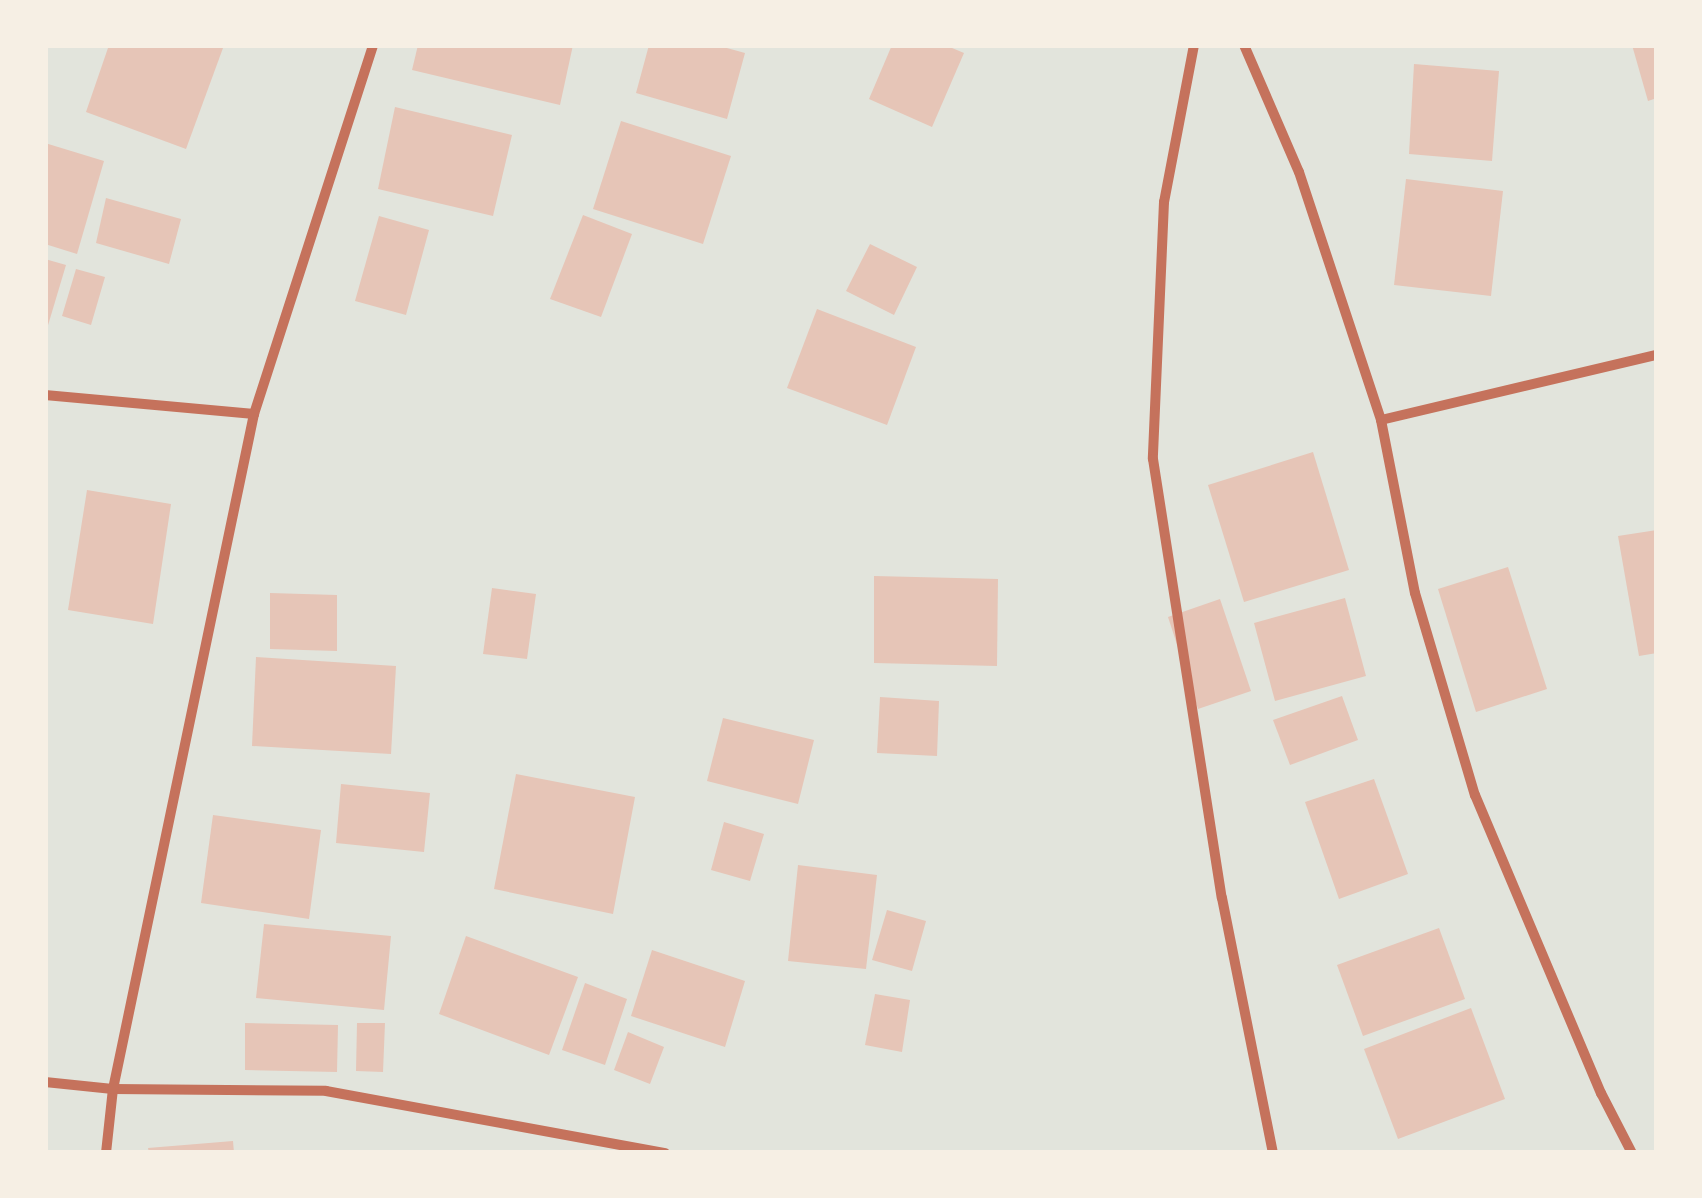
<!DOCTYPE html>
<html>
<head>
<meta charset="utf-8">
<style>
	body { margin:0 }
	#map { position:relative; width:1702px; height:1198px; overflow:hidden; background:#f6efe4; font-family:"PT Sans",sans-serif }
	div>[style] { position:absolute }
	.green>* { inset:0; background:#e2e4dc }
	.building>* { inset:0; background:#e6c5b7 }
	.minor>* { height:10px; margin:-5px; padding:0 5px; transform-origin:5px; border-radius:5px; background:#c5725c }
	span { translate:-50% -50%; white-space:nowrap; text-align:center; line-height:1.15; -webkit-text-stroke:10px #f6efe4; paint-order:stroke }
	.frame { position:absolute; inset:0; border:48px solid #f6efe4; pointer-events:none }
</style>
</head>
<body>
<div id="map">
	<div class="green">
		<div style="clip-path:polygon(45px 45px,1657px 45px,1657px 1153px,45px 1153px)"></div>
	</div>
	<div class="building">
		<div style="clip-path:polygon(109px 45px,223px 48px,186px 149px,86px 112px)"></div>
		<div style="clip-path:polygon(418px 45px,573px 45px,560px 105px,412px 70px)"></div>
		<div style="clip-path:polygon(649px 45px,716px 45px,745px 53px,727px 119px,636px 93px)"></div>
		<div style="clip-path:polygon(892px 45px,945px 45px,964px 53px,932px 127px,869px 99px)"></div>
		<div style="clip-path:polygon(1632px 45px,1657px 45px,1657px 98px,1648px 101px)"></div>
		<div style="clip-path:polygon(1414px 64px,1499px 71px,1492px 161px,1409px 154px)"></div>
		<div style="clip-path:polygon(395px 107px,512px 135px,493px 216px,378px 189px)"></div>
		<div style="clip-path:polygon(621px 121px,731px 156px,703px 244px,593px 209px)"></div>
		<div style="clip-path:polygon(45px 143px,104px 161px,77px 254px,45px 244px)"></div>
		<div style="clip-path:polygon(1406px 179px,1503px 191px,1491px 296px,1394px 285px)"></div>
		<div style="clip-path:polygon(106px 198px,181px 219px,169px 264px,96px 243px)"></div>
		<div style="clip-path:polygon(583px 215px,632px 234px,601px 317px,550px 299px)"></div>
		<div style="clip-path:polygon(379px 216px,429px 230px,406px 315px,355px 301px)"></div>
		<div style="clip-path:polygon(870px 244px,917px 267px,894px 315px,846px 291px)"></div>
		<div style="clip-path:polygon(45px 259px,66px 265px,46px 332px,45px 331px)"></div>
		<div style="clip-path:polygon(76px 269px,105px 277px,91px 325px,62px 316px)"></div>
		<div style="clip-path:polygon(817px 309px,916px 347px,887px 425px,787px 388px)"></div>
		<div style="clip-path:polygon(1313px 452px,1349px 570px,1244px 602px,1208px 485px)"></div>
		<div style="clip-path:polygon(87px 490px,171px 504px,153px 624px,68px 610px)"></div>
		<div style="clip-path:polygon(1657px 530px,1657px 653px,1639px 656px,1618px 536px)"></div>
		<div style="clip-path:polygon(1508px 567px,1547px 689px,1476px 712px,1438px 589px)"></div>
		<div style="clip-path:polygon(874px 576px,998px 579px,997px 666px,874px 663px)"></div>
		<div style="clip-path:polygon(492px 588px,536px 594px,527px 659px,483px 654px)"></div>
		<div style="clip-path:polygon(270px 593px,337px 595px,337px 651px,270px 649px)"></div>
		<div style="clip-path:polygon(1345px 598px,1366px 676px,1275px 701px,1254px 623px)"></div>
		<div style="clip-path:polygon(1220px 599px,1251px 691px,1198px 709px,1168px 617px)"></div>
		<div style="clip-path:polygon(256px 657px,396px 666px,391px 754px,252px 746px)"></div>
		<div style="clip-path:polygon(1342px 696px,1358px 740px,1290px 765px,1273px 720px)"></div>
		<div style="clip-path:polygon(880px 697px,939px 701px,937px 756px,877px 753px)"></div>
		<div style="clip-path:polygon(723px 718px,814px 740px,798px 804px,707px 781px)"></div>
		<div style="clip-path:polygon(516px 774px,635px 797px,613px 914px,494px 889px)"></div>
		<div style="clip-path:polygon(1374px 779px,1408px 874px,1339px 899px,1305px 802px)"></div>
		<div style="clip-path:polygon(341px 784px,430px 793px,424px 852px,336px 843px)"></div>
		<div style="clip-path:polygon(213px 815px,321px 830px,309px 919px,201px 903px)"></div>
		<div style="clip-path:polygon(724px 822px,764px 834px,750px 881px,711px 870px)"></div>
		<div style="clip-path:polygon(798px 865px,877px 875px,866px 969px,788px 961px)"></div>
		<div style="clip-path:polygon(887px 910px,926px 921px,912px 971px,872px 960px)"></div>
		<div style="clip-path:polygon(264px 924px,391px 936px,384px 1010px,256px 998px)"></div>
		<div style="clip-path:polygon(1439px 928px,1465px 999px,1363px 1036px,1337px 965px)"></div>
		<div style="clip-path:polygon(466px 936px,578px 977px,549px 1055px,439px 1014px)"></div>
		<div style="clip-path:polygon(652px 950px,745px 981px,725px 1047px,631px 1016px)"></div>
		<div style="clip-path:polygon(585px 983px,627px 999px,605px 1065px,562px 1050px)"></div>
		<div style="clip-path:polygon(875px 994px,910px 1000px,902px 1052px,865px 1045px)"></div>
		<div style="clip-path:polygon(1471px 1008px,1505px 1099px,1398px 1139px,1364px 1049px)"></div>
		<div style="clip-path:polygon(245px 1023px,338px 1025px,337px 1072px,245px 1070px)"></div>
		<div style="clip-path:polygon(357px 1023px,385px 1023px,383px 1072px,356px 1071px)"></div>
		<div style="clip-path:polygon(628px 1032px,664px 1047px,650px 1084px,614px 1070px)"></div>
		<div style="clip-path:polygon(233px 1141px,234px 1153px,149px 1153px,148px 1148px)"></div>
	</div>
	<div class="minor">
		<div style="left:1194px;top:45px;width:160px;rotate:100.8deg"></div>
		<div style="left:1164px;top:202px;width:257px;rotate:92.5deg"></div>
		<div style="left:1153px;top:459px;width:444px;rotate:81.1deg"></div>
		<div style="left:1222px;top:898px;width:260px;rotate:78.7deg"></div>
		<div style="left:1244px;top:45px;width:138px;rotate:66.6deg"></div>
		<div style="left:1299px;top:172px;width:261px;rotate:71.7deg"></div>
		<div style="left:1381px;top:420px;width:176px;rotate:78.9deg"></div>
		<div style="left:1415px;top:593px;width:211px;rotate:73.5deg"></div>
		<div style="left:1475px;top:795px;width:324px;rotate:67.1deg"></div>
		<div style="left:1601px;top:1093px;width:68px;rotate:62.7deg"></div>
		<div style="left:45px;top:395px;width:210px;rotate:5.2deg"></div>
		<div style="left:1381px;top:420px;width:284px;rotate:-13.3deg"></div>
		<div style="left:45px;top:1082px;width:68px;rotate:5.9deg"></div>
		<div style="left:113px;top:1089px;width:213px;rotate:0.5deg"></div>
		<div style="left:326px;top:1091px;width:345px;rotate:10.4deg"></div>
		<div style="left:106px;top:1153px;width:64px;rotate:-83.8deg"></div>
		<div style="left:113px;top:1089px;width:690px;rotate:-78.2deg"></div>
		<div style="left:254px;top:414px;width:388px;rotate:-72.1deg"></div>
	</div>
	<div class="frame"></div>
</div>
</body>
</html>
